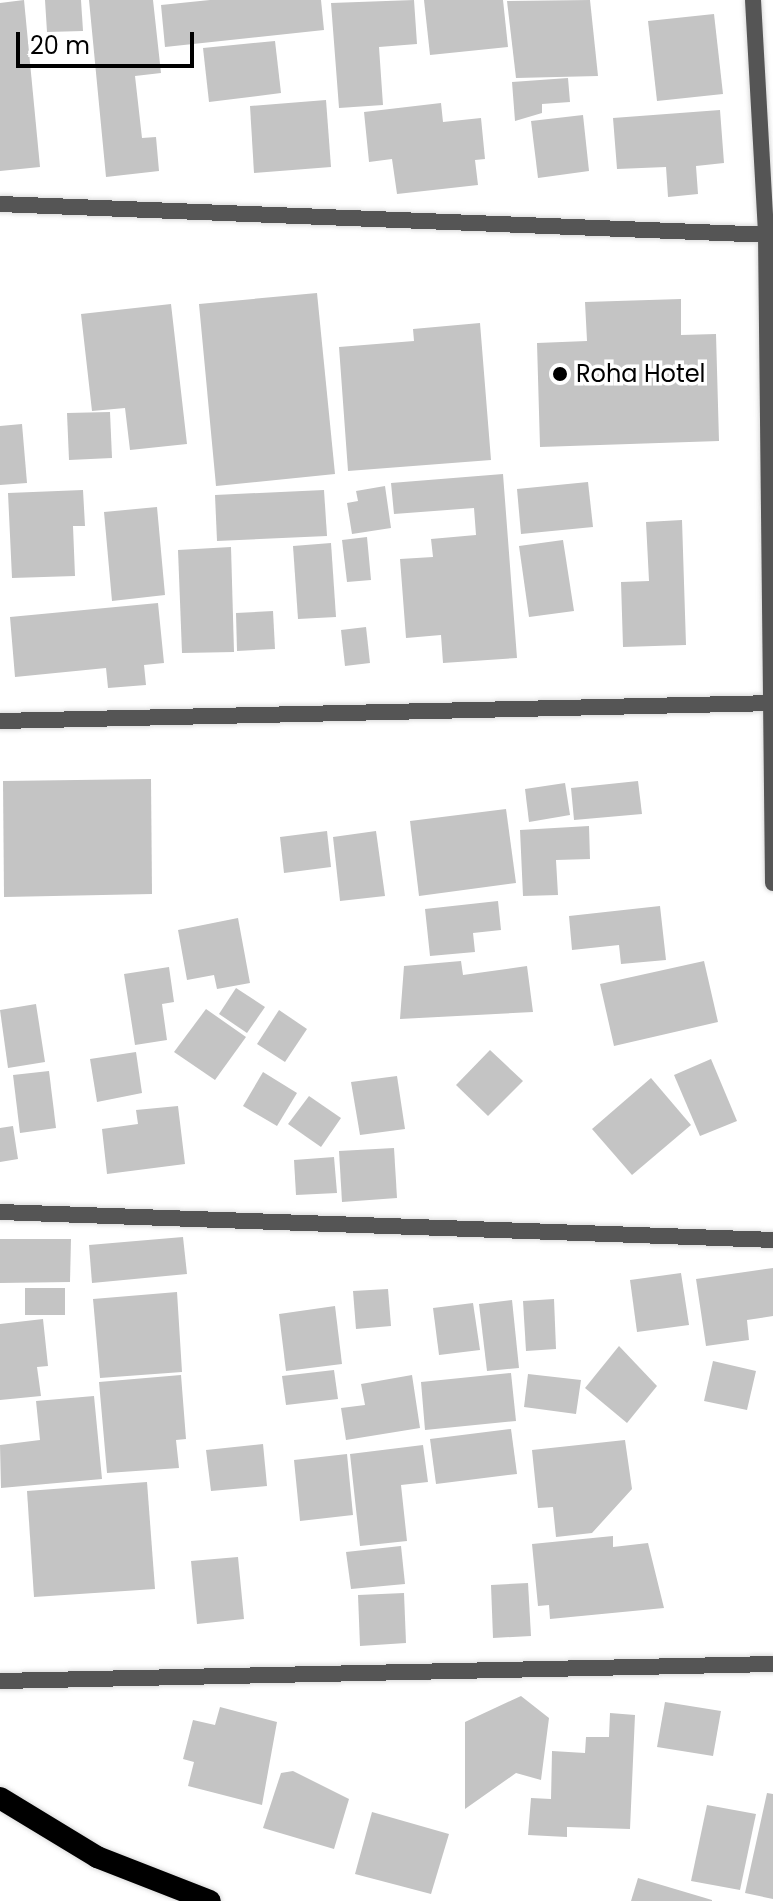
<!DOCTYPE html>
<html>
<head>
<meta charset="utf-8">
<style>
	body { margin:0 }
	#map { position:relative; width:773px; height:1901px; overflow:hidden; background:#fff; font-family:Poppins,sans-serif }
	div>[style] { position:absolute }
	.building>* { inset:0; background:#c4c4c4 }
	.roads { filter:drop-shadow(0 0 2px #dbdbdb) drop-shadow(0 0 2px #dbdbdb) }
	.minor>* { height:16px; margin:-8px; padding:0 8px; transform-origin:8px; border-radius:8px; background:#555 }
	.trunk>* { height:22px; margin:-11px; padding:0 11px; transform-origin:11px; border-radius:11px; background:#000 }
	.dots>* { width:22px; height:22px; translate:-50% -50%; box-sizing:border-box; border:4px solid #fff; border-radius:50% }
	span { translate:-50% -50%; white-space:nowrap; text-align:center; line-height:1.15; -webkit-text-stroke:7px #fff; paint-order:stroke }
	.poi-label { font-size:24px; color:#000 }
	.left { translate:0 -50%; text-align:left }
	.scale { position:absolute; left:16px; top:32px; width:178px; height:36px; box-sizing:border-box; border:4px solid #000; border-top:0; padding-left:10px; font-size:24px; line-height:28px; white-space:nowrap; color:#000; -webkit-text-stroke:6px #fff; paint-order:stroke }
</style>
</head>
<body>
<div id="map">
	<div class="building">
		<div style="clip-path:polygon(24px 0,40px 167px,0 171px,0 3px)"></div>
		<div style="clip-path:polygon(45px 0,81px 0,83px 31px,47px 32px)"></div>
		<div style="clip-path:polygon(89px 0,153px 0,161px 73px,135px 76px,142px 138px,156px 137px,159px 171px,106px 177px)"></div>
		<div style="clip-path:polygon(210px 0,321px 0,324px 30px,165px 47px,161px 5px)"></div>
		<div style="clip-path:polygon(414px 0,417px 44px,379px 47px,383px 105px,339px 108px,331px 3px)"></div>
		<div style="clip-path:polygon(424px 0,503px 0,508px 47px,430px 55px)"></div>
		<div style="clip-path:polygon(590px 0,598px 76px,516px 78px,507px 1px)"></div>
		<div style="clip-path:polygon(714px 14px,723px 94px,657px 101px,648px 21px)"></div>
		<div style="clip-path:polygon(275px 41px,281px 93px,209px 102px,203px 48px)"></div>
		<div style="clip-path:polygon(568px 78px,570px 102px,542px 104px,542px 113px,515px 121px,512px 82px)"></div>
		<div style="clip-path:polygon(326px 100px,331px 167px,254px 173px,250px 106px)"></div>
		<div style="clip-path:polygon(441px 103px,443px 122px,481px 118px,485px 159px,475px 160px,478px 185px,397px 194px,392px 159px,369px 162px,364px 112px)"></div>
		<div style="clip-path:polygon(720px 110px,724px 163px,696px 166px,698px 194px,668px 197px,666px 167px,617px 169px,613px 118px)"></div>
		<div style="clip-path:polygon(583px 115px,589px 171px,538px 178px,531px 121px)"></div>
		<div style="clip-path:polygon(317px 293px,335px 474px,216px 486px,199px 304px)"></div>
		<div style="clip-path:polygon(681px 299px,681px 335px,716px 334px,719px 441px,540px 447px,537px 343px,587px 341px,585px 302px)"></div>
		<div style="clip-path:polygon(171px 304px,187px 444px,130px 450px,125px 408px,92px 411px,81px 314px)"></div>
		<div style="clip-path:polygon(480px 323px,491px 460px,348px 471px,339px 347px,414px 341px,413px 329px)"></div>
		<div style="clip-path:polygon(110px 412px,112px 458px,69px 460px,67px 413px)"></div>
		<div style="clip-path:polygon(22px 424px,27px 483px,0 485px,0 426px)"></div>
		<div style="clip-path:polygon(503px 474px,517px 658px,443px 663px,441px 635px,406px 638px,400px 559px,433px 557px,431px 539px,476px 535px,474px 508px,394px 514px,391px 483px)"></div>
		<div style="clip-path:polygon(588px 482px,593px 527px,521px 534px,517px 489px)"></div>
		<div style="clip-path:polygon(385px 486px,391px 528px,352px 534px,347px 503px,358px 501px,356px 491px)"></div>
		<div style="clip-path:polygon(83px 490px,85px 526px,73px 526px,75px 576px,12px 578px,8px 493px)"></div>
		<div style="clip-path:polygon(324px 490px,327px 536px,217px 541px,215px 495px)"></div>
		<div style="clip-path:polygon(157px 507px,165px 595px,112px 601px,104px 512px)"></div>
		<div style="clip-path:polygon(682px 520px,686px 645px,623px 647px,621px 582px,649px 581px,646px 522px)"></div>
		<div style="clip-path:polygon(367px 537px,371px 580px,347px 582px,342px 540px)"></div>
		<div style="clip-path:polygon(563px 540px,574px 611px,529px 617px,519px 546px)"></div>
		<div style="clip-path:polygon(331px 543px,336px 617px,298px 619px,293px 546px)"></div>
		<div style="clip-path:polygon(231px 547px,234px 652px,182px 653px,178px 550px)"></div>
		<div style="clip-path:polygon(158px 603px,164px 663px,144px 665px,146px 685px,108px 688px,106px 668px,15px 677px,10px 617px)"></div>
		<div style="clip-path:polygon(273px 611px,275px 649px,237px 651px,236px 613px)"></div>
		<div style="clip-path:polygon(366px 627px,370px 663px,345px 666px,341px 630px)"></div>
		<div style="clip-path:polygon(151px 779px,152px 894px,4px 897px,3px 781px)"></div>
		<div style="clip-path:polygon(638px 781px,642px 814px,574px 820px,571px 788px)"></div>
		<div style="clip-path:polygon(565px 783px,570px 815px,529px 822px,525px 789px)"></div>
		<div style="clip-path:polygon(506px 809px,516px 883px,419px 896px,410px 821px)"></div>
		<div style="clip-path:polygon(589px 826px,590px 859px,556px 860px,558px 895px,523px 896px,520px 830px)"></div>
		<div style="clip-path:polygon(327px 831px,331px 867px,284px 873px,280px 837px)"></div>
		<div style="clip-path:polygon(376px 831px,385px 896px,340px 901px,333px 837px)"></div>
		<div style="clip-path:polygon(498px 901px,501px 930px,473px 933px,475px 952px,430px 956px,425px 909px)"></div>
		<div style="clip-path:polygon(660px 906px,666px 960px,621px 964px,619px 945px,572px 950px,569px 916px)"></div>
		<div style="clip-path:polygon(238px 918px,250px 983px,217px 989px,214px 975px,187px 980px,178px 930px)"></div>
		<div style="clip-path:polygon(461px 961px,463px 975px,527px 966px,533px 1012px,400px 1019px,404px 966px)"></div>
		<div style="clip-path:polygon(704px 961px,718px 1022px,614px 1046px,600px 984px)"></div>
		<div style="clip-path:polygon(169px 967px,174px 1002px,162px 1004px,167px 1040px,135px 1045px,124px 974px)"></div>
		<div style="clip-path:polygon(236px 988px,265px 1007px,247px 1033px,219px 1014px)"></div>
		<div style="clip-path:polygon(36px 1004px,45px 1062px,8px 1068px,0 1010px)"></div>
		<div style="clip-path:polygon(206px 1009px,246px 1037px,215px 1080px,174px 1052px)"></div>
		<div style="clip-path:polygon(279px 1010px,307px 1029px,285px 1062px,257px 1044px)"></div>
		<div style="clip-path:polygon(490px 1050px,523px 1081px,488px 1116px,456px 1085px)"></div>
		<div style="clip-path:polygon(136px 1052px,142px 1093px,97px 1102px,90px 1059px)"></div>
		<div style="clip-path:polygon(711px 1059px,737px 1121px,700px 1136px,674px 1075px)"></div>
		<div style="clip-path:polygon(49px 1071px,56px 1128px,20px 1133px,13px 1075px)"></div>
		<div style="clip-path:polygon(263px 1072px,297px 1093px,277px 1126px,243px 1106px)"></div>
		<div style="clip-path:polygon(397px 1076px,405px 1129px,360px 1135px,351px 1082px)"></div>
		<div style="clip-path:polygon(651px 1078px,691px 1125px,632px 1175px,592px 1129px)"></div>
		<div style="clip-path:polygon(309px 1096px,341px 1118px,321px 1147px,288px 1124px)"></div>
		<div style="clip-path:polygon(178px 1106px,185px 1164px,107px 1174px,102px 1129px,138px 1124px,136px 1110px)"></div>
		<div style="clip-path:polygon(13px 1126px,18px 1159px,0 1162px,0 1128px)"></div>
		<div style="clip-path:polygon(394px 1148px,397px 1198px,342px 1202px,339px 1151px)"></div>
		<div style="clip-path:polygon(334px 1157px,337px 1193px,296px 1195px,294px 1160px)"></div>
		<div style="clip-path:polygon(183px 1237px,187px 1274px,92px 1283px,89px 1245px)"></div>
		<div style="clip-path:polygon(0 1239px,71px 1239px,70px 1282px,0 1283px)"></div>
		<div style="clip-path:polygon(773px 1268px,773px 1316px,747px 1320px,749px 1340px,706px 1346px,696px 1279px)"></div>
		<div style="clip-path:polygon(681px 1273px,689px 1325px,637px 1332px,630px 1280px)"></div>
		<div style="clip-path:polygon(25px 1288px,65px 1288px,65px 1315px,25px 1315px)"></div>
		<div style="clip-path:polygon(388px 1289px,391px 1326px,356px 1329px,353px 1291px)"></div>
		<div style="clip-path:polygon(177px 1292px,182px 1372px,100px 1378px,93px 1299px)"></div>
		<div style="clip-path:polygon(554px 1299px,556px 1349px,526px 1351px,523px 1301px)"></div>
		<div style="clip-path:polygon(512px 1300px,519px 1368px,487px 1371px,479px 1304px)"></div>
		<div style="clip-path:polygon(473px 1303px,480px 1350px,439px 1355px,433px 1308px)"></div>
		<div style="clip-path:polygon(335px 1306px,342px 1364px,286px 1371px,279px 1314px)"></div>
		<div style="clip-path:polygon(43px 1319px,48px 1366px,37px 1367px,41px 1396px,0 1400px,0 1324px)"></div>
		<div style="clip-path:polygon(619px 1346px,657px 1386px,627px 1423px,585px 1388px)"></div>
		<div style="clip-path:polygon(713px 1361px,756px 1371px,747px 1410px,704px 1401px)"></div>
		<div style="clip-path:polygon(334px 1370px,338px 1399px,286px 1405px,282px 1376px)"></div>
		<div style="clip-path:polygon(511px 1373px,516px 1421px,425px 1430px,421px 1382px)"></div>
		<div style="clip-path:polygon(528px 1374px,581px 1380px,576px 1414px,524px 1407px)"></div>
		<div style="clip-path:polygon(181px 1375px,186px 1439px,176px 1440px,179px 1468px,107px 1473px,99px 1382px)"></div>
		<div style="clip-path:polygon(412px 1375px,420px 1428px,346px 1440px,341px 1408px,365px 1405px,361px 1384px)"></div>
		<div style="clip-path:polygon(94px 1396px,102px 1479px,1px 1488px,0 1445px,40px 1440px,36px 1401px)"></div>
		<div style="clip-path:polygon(511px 1429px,517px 1474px,436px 1484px,430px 1439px)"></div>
		<div style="clip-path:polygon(625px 1440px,632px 1489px,592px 1533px,556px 1537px,553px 1507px,538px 1508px,532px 1450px)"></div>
		<div style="clip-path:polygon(263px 1444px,267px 1486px,211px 1491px,206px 1450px)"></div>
		<div style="clip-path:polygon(423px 1445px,428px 1482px,401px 1485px,407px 1541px,360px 1546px,350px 1454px)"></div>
		<div style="clip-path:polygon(347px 1454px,353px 1515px,300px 1521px,294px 1460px)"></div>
		<div style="clip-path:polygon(147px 1482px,155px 1589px,34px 1597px,27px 1491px)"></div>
		<div style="clip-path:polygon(613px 1536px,613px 1547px,648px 1543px,664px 1608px,550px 1619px,549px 1605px,538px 1606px,532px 1544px)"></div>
		<div style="clip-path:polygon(401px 1546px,405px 1584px,351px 1589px,346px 1552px)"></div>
		<div style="clip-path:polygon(238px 1557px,244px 1619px,197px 1624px,191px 1561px)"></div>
		<div style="clip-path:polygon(528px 1583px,531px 1636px,493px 1638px,491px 1585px)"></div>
		<div style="clip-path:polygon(404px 1593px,406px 1643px,360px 1646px,358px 1595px)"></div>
		<div style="clip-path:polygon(521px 1696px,549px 1718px,541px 1780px,516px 1773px,465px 1809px,465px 1722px)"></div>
		<div style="clip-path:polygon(665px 1702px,721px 1711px,713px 1756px,657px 1747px)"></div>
		<div style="clip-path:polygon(220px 1707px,277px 1722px,262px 1805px,188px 1786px,194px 1762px,183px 1759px,193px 1720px,215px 1725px)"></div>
		<div style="clip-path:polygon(610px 1713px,635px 1715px,630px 1829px,567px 1827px,567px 1837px,528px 1835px,531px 1798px,551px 1799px,552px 1751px,585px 1753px,586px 1737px,609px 1737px)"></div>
		<div style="clip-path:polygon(293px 1771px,349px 1799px,334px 1849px,263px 1828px,281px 1773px)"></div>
		<div style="clip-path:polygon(767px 1793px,773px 1794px,773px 1899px,745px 1893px)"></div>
		<div style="clip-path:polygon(707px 1805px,756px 1814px,740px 1890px,691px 1881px)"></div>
		<div style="clip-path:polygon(372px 1812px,449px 1834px,431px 1894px,355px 1874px)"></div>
		<div style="clip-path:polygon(638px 1878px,712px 1900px,712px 1901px,631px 1901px)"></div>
	</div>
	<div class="roads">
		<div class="minor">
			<div style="left:753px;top:0;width:235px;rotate:86.8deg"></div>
			<div style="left:766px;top:235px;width:648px;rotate:89.38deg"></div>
			<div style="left:0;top:204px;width:774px;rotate:2.3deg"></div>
			<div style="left:0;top:721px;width:773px;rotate:-1.33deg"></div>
			<div style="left:0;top:1212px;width:774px;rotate:2.07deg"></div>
			<div style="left:0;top:1681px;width:773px;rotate:-1.26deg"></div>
		</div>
		<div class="trunk">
			<div style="left:0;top:1798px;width:114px;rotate:31.3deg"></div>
			<div style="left:97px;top:1857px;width:121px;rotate:21.3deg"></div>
		</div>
	</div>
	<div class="dots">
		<div style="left:560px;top:374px;background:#000"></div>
	</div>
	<div class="poi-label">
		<span class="left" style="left:576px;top:374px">Roha Hotel</span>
	</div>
	<div class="scale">20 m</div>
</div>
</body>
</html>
